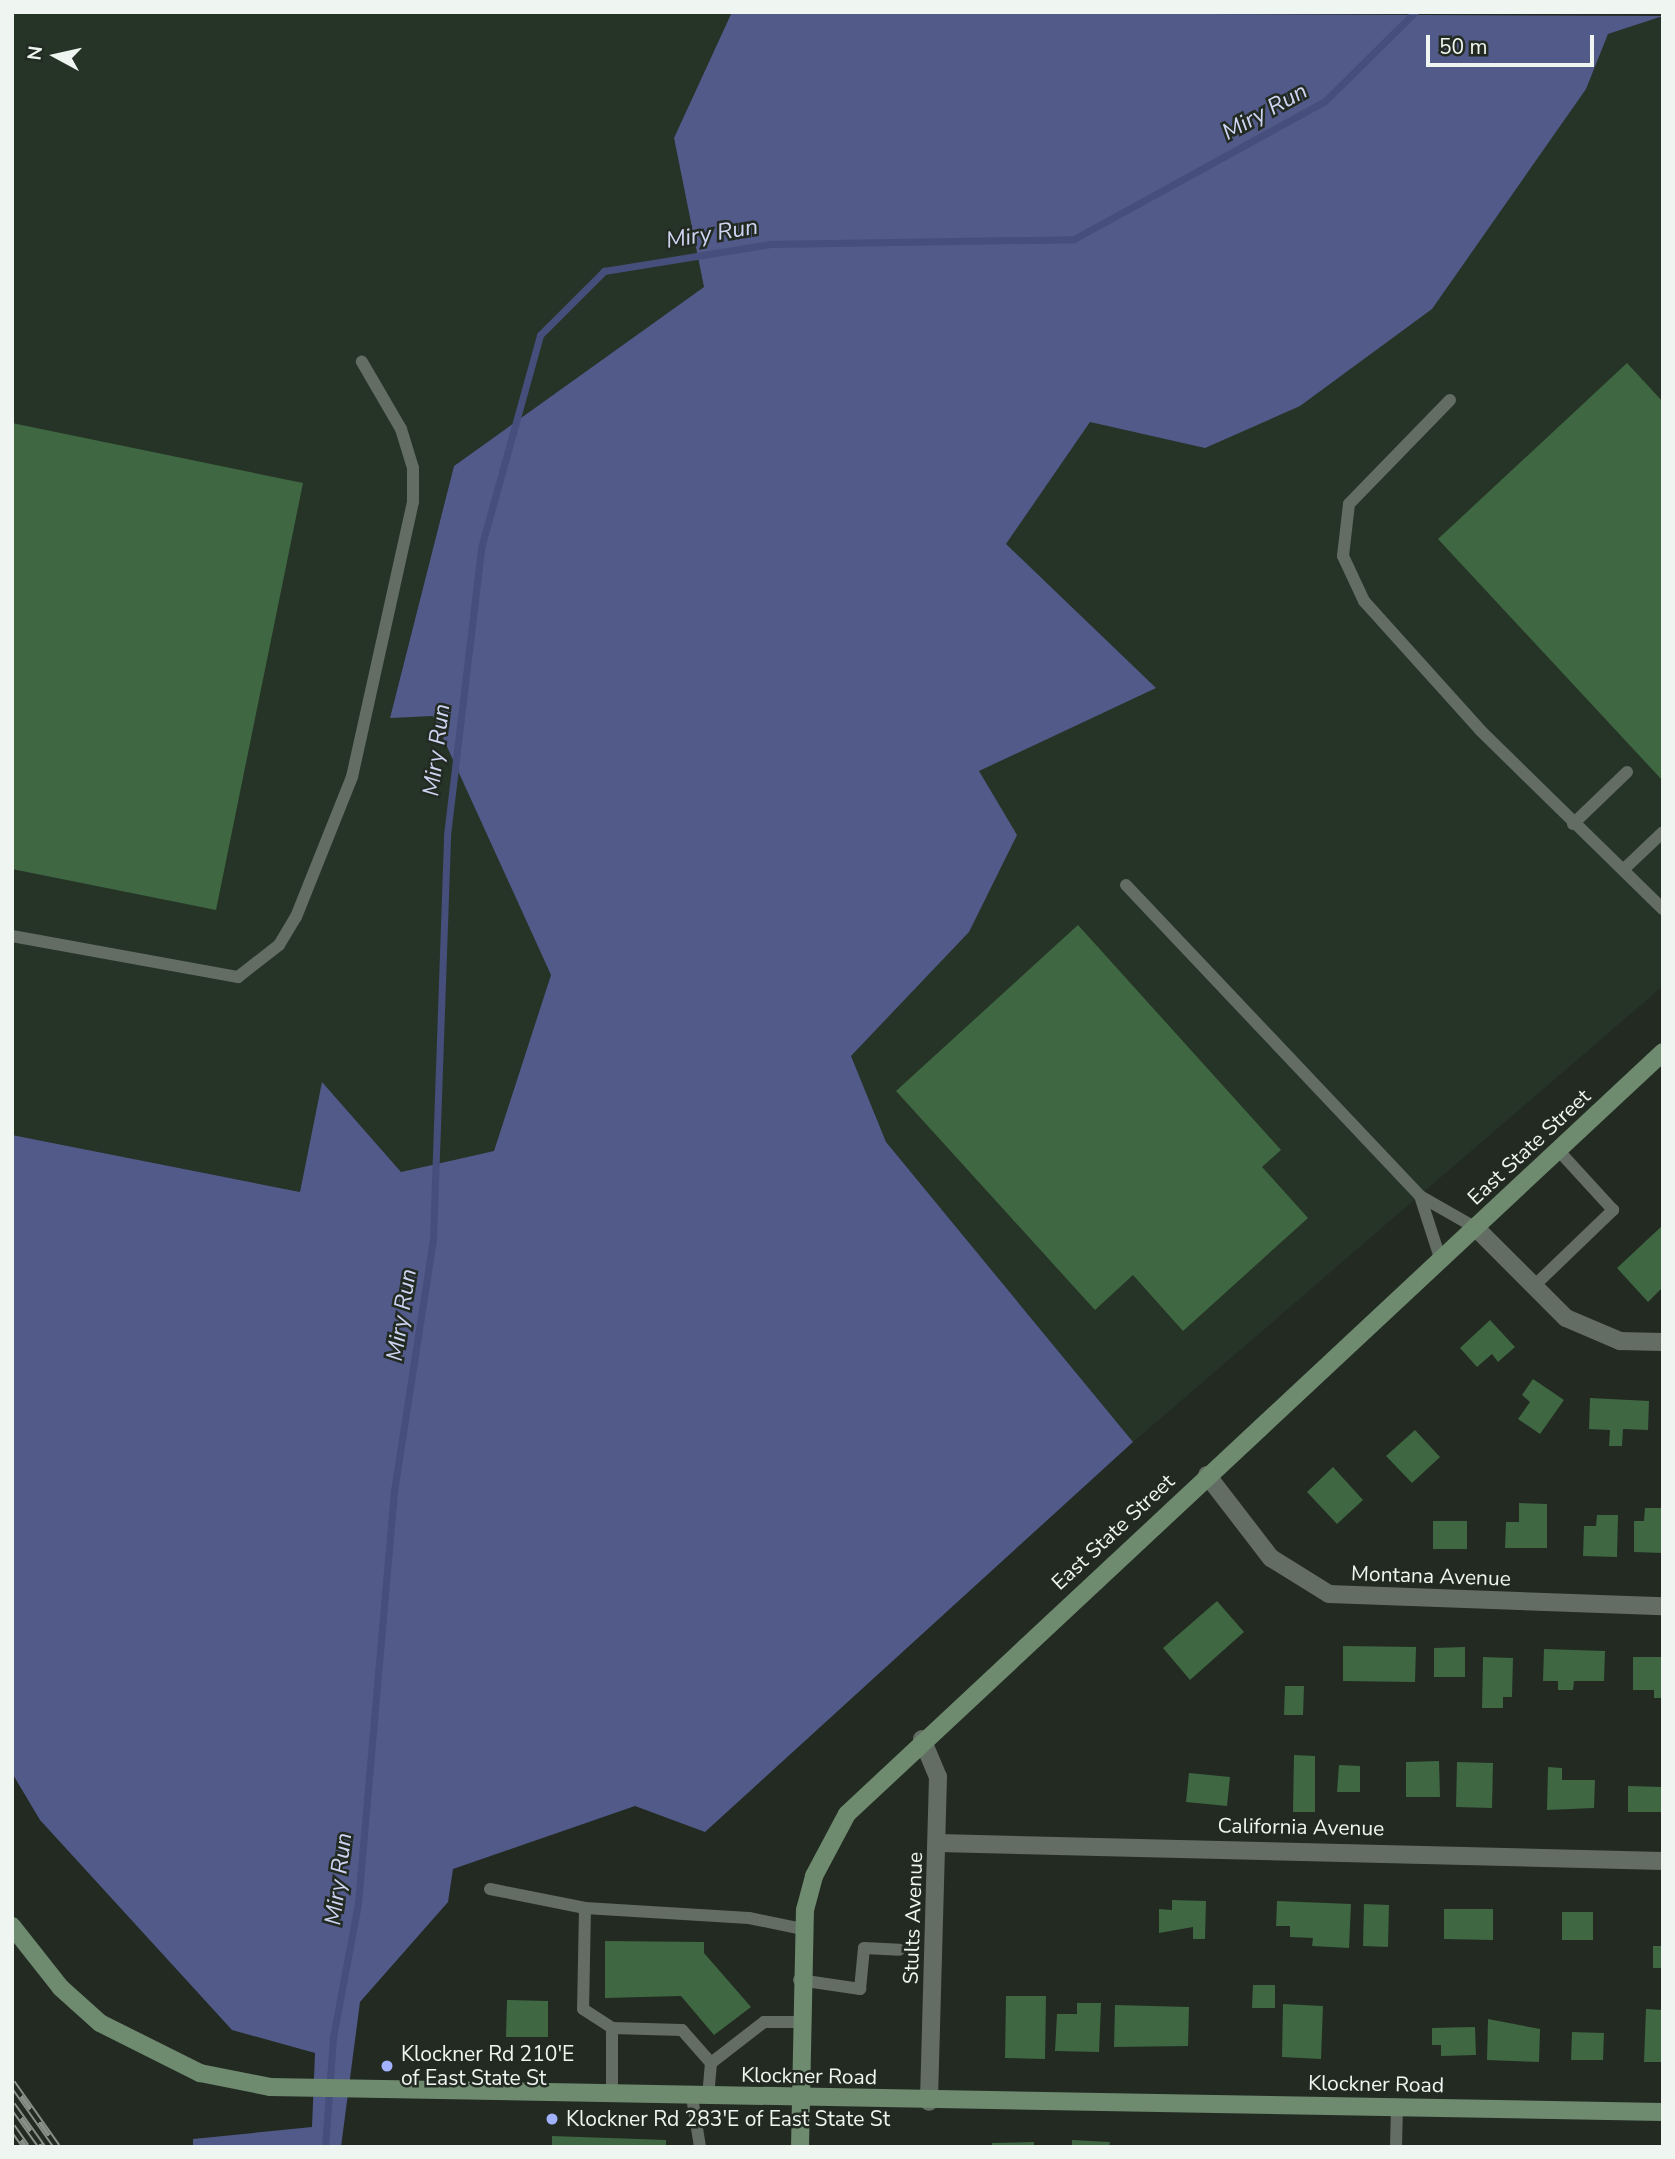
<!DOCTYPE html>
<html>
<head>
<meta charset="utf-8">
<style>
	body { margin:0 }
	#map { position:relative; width:1675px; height:2159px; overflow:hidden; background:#222a22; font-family:"Nunito Sans",sans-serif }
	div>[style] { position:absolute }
	.built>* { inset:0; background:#263427 }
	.forest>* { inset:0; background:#515a88 }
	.stream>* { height:7px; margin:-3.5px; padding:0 3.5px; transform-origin:3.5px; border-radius:3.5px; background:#464e7b }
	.building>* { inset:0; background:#3f6742 }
	.lane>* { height:12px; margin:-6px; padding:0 6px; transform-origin:6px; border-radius:6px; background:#636d63 }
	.street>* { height:18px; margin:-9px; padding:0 9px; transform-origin:9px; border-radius:9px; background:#636d63 }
	.secondary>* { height:18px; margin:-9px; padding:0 9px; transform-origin:9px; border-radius:9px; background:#6e8a6f }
	.rail>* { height:8px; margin-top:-4px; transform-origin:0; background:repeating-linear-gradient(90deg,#222a22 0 16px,#888f88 0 32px); box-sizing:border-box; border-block:2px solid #888f88 }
	.dots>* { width:19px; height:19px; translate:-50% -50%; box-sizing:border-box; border:4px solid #222a22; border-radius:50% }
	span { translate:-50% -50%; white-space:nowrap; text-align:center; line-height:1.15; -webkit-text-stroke:5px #222a22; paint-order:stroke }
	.street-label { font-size:21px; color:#eff5f0 }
	.poi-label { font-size:21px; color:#eff5f0 }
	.left { translate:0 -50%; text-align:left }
	.water-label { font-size:23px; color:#ced5f3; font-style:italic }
	.frame { position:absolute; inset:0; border:14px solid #eff5f0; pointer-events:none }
	.north { position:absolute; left:21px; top:21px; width:70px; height:70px; -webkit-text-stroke:5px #222a22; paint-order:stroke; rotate:278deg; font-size:19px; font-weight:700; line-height:28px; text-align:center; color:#eff5f0 }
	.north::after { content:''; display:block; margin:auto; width:24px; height:32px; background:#eff5f0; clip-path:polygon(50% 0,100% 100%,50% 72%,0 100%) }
	.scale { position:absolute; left:1426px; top:35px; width:168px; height:32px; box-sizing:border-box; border:4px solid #eff5f0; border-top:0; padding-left:9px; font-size:21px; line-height:24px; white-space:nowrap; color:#eff5f0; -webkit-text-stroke:5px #222a22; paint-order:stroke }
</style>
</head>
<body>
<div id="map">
	<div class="built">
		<div style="clip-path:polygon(12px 12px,732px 12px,674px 138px,704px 287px,454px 466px,390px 717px,433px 716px,551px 975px,494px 1151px,401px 1172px,323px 1083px,300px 1192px,12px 1135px)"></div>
		<div style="clip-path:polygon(1663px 16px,1663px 986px,1133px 1442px,886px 1142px,851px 1056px,969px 932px,979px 771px,1155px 688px,1006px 544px,1090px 422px,1205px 448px,1586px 89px,1608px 34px)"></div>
	</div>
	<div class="forest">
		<div style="clip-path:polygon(732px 12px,1663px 16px,1608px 34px,1586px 89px,1432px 309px,1300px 406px,1205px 448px,1090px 422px,1006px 544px,1156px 688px,979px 771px,1017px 835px,969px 932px,851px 1056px,886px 1142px,1133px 1442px,705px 1832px,635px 1806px,453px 1869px,448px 1902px,360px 2002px,341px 2147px,193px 2147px,193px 2139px,312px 2127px,315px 2053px,232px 2030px,40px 1820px,12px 1773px,12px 1135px,300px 1192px,322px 1082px,401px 1172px,494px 1151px,551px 975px,433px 716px,390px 718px,454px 466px,704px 287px,674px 138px)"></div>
	</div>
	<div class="stream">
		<div style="left:325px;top:2147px;width:110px;rotate:-85.8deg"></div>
		<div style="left:333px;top:2037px;width:136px;rotate:-79.4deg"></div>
		<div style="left:358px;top:1903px;width:414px;rotate:-85deg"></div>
		<div style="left:394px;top:1491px;width:254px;rotate:-81.2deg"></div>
		<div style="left:433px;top:1240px;width:405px;rotate:-88deg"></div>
		<div style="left:447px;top:835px;width:289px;rotate:-83.2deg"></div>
		<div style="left:481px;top:548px;width:221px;rotate:-74.5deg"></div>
		<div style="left:540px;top:335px;width:91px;rotate:-45deg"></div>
		<div style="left:604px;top:271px;width:168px;rotate:-9.2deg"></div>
		<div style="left:770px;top:244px;width:304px;rotate:-0.9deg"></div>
		<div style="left:1074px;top:239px;width:286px;rotate:-28.8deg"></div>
		<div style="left:1325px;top:101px;width:127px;rotate:-44.7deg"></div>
	</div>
	<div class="building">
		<div style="clip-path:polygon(1627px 363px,1663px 402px,1663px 781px,1438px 539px)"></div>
		<div style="clip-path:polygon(12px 423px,303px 483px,216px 910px,12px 869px)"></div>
		<div style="clip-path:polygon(1078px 925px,1281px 1150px,1262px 1167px,1308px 1218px,1183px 1331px,1133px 1275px,1095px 1310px,896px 1091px)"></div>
		<div style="clip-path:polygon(1663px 1225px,1663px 1287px,1648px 1302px,1617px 1268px)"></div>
		<div style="clip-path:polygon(1490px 1320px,1515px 1347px,1498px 1362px,1492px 1354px,1477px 1367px,1460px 1348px)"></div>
		<div style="clip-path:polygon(1533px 1379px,1564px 1400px,1540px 1434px,1518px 1419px,1530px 1402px,1522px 1395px)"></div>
		<div style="clip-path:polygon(1590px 1398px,1649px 1401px,1648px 1430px,1623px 1429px,1622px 1446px,1609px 1446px,1610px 1430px,1589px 1429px)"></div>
		<div style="clip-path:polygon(1415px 1430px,1440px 1457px,1412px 1483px,1386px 1456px)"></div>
		<div style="clip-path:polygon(1333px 1467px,1363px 1500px,1337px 1524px,1307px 1492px)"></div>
		<div style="clip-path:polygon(1519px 1503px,1547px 1504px,1547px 1548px,1505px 1548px,1506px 1522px,1519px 1522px)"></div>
		<div style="clip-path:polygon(1645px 1508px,1663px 1508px,1663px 1553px,1634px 1552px,1634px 1521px,1644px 1521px)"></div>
		<div style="clip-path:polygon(1597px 1515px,1618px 1515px,1617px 1557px,1583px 1556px,1584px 1526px,1596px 1526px)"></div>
		<div style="clip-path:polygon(1433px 1521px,1467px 1521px,1467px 1549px,1433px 1549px)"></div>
		<div style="clip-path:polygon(1217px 1601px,1244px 1632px,1190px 1680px,1163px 1648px)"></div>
		<div style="clip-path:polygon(1343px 1646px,1416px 1647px,1415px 1682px,1343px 1681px)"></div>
		<div style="clip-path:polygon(1465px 1647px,1465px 1677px,1434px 1677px,1434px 1648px)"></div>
		<div style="clip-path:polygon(1544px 1649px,1605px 1651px,1604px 1681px,1574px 1681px,1573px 1690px,1558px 1690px,1558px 1681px,1543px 1681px)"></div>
		<div style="clip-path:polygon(1483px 1657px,1513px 1658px,1512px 1697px,1503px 1697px,1503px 1708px,1482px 1708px)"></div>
		<div style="clip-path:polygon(1633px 1657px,1663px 1657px,1663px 1698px,1654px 1698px,1654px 1690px,1633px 1690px)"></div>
		<div style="clip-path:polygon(1285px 1686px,1304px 1686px,1303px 1715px,1284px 1715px)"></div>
		<div style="clip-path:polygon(1294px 1755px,1315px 1756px,1315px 1812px,1293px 1812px)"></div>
		<div style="clip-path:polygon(1439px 1761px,1440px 1797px,1406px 1797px,1406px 1762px)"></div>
		<div style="clip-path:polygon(1457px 1762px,1493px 1763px,1492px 1808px,1456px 1807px)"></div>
		<div style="clip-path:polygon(1339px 1765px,1360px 1766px,1360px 1792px,1337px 1792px)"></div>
		<div style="clip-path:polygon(1548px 1767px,1562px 1768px,1562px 1780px,1595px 1780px,1594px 1808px,1547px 1810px)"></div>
		<div style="clip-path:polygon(1189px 1773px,1230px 1777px,1227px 1806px,1186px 1802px)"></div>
		<div style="clip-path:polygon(1628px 1786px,1663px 1787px,1662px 1812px,1628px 1812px)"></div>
		<div style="clip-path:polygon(1172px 1900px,1206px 1901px,1205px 1939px,1193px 1939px,1193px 1927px,1159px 1933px,1159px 1909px,1172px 1910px)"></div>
		<div style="clip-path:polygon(1277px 1901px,1351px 1904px,1349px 1948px,1312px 1946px,1313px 1938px,1290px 1937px,1290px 1926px,1276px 1926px)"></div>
		<div style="clip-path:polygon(1364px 1904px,1389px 1905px,1388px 1947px,1363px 1946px)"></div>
		<div style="clip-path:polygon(1444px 1909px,1493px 1909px,1493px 1940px,1444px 1939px)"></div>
		<div style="clip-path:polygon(1562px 1912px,1593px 1912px,1593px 1940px,1562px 1940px)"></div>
		<div style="clip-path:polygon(605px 1941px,704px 1942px,704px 1953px,751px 2007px,714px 2035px,681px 1996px,605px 1998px)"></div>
		<div style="clip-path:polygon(1653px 1946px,1663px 1946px,1663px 1968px,1653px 1968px)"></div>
		<div style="clip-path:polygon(1253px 1985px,1275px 1985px,1275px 2008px,1252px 2008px)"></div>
		<div style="clip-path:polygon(1006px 1996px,1046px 1996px,1045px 2059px,1005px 2058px)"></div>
		<div style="clip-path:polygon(507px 2000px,548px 2001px,548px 2037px,506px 2037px)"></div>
		<div style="clip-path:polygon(1077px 2003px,1101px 2003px,1099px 2052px,1055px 2051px,1057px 2014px,1077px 2014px)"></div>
		<div style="clip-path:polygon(1283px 2004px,1323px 2006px,1321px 2059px,1282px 2057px)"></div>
		<div style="clip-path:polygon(1115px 2005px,1189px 2007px,1188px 2046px,1114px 2047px)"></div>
		<div style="clip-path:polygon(1646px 2009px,1663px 2010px,1662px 2062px,1644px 2062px)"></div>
		<div style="clip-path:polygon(1488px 2019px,1540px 2029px,1539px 2062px,1487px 2060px)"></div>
		<div style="clip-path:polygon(1475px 2027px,1476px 2055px,1441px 2056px,1441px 2045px,1432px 2045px,1432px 2028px)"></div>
		<div style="clip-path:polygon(1572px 2032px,1604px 2033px,1603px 2060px,1571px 2060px)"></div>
		<div style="clip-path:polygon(552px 2136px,666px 2140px,666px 2147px,552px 2147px)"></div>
		<div style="clip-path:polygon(1072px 2140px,1110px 2142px,1109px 2147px,1072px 2147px)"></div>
		<div style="clip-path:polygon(1034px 2142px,1034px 2147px,992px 2147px,992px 2143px)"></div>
	</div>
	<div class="lane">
		<div style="left:1450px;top:400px;width:145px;rotate:134.2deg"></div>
		<div style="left:1349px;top:504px;width:52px;rotate:96.6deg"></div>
		<div style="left:1343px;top:556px;width:50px;rotate:65deg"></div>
		<div style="left:1364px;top:601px;width:173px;rotate:48deg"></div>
		<div style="left:1480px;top:730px;width:256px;rotate:44.4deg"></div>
		<div style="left:1573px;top:824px;width:75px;rotate:-43.9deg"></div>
		<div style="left:1623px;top:870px;width:55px;rotate:-43.5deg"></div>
		<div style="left:1126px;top:885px;width:428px;rotate:46.6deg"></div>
		<div style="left:1420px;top:1196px;width:68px;rotate:72.1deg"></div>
		<div style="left:12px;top:936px;width:230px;rotate:10.3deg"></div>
		<div style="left:238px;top:977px;width:52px;rotate:-38deg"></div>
		<div style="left:279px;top:945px;width:33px;rotate:-59deg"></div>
		<div style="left:296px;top:917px;width:151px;rotate:-68.2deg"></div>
		<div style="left:352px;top:777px;width:282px;rotate:-77.5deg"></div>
		<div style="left:413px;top:502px;width:34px;rotate:-90deg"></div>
		<div style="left:413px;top:468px;width:41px;rotate:-107.1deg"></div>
		<div style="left:401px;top:429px;width:78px;rotate:-120.2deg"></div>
		<div style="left:1420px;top:1196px;width:64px;rotate:29.7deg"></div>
		<div style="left:1534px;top:1286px;width:110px;rotate:-43.9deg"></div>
		<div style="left:1613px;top:1210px;width:81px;rotate:-132.5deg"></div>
		<div style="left:490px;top:1889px;width:97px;rotate:11.3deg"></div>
		<div style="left:585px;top:1908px;width:164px;rotate:3.5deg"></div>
		<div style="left:749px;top:1918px;width:54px;rotate:11.7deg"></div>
		<div style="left:585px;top:1908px;width:101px;rotate:91.1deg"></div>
		<div style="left:583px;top:2009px;width:35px;rotate:33deg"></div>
		<div style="left:799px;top:1980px;width:62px;rotate:8.4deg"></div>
		<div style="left:860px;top:1989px;width:41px;rotate:-84.4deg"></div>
		<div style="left:864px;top:1948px;width:35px;rotate:3deg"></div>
		<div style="left:612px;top:2095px;width:67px;rotate:-90deg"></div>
		<div style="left:612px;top:2028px;width:70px;rotate:1.6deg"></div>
		<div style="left:682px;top:2030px;width:44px;rotate:48.7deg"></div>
		<div style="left:692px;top:2097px;width:51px;rotate:80.9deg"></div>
		<div style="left:708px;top:2097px;width:34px;rotate:-85deg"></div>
		<div style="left:711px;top:2063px;width:67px;rotate:-37.7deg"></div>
		<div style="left:764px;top:2022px;width:35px"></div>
		<div style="left:1396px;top:2147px;width:40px;rotate:-88.6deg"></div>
	</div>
	<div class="street">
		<div style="left:1476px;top:1228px;width:127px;rotate:45deg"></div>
		<div style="left:1566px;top:1318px;width:59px;rotate:23.1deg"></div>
		<div style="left:1620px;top:1341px;width:43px;rotate:1.3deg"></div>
		<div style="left:1207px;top:1475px;width:105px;rotate:52.4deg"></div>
		<div style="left:1271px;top:1558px;width:68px;rotate:31.8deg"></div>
		<div style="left:1329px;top:1594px;width:334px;rotate:2.1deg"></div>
		<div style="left:922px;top:1739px;width:41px;rotate:67.2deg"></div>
		<div style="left:938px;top:1777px;width:325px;rotate:91.6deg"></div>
		<div style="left:938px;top:1843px;width:725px;rotate:1.42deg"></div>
	</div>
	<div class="secondary">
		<div style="left:12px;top:1926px;width:79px;rotate:51.7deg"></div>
		<div style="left:61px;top:1988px;width:52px;rotate:41.9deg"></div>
		<div style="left:100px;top:2023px;width:112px;rotate:26.6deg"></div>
		<div style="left:200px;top:2073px;width:71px;rotate:11.3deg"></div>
		<div style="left:270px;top:2087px;width:1393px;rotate:1.03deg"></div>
		<div style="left:800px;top:2147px;width:237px;rotate:-88.8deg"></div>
		<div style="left:805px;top:1910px;width:35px;rotate:-75deg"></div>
		<div style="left:814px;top:1876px;width:70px;rotate:-62deg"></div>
		<div style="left:847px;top:1814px;width:1116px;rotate:-43.04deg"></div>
	</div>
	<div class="rail">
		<div style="left:12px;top:2083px;width:78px;rotate:54.9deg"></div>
		<div style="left:12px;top:2105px;width:52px;rotate:54.5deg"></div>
		<div style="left:12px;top:2127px;width:24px;rotate:55deg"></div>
	</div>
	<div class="dots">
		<div style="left:387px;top:2066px;background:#a2b2fd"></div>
		<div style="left:552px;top:2119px;background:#a2b2fd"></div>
	</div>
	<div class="street-label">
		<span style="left:1529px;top:1147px;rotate:-43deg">East State Street</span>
		<span style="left:1113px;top:1532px;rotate:-43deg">East State Street</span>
		<span style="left:1431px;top:1576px;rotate:2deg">Montana Avenue</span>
		<span style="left:1301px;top:1827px;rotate:1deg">California Avenue</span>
		<span style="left:913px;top:1918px;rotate:-88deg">Stults Avenue</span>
		<span style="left:809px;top:2076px;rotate:1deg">Klockner Road</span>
		<span style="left:1376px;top:2084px;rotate:1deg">Klockner Road</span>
	</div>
	<div class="poi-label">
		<span class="left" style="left:401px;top:2066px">Klockner Rd 210'E<br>of East State St</span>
		<span class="left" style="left:566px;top:2119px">Klockner Rd 283'E of East State St</span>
	</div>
	<div class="water-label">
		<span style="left:1265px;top:112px;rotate:-29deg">Miry Run</span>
		<span style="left:712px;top:234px;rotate:-9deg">Miry Run</span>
		<span style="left:437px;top:750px;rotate:-83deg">Miry Run</span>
		<span style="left:402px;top:1315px;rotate:-81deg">Miry Run</span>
		<span style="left:339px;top:1879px;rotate:-83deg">Miry Run</span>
	</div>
	<div class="frame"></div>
	<div class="north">N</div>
	<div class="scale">50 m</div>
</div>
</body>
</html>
